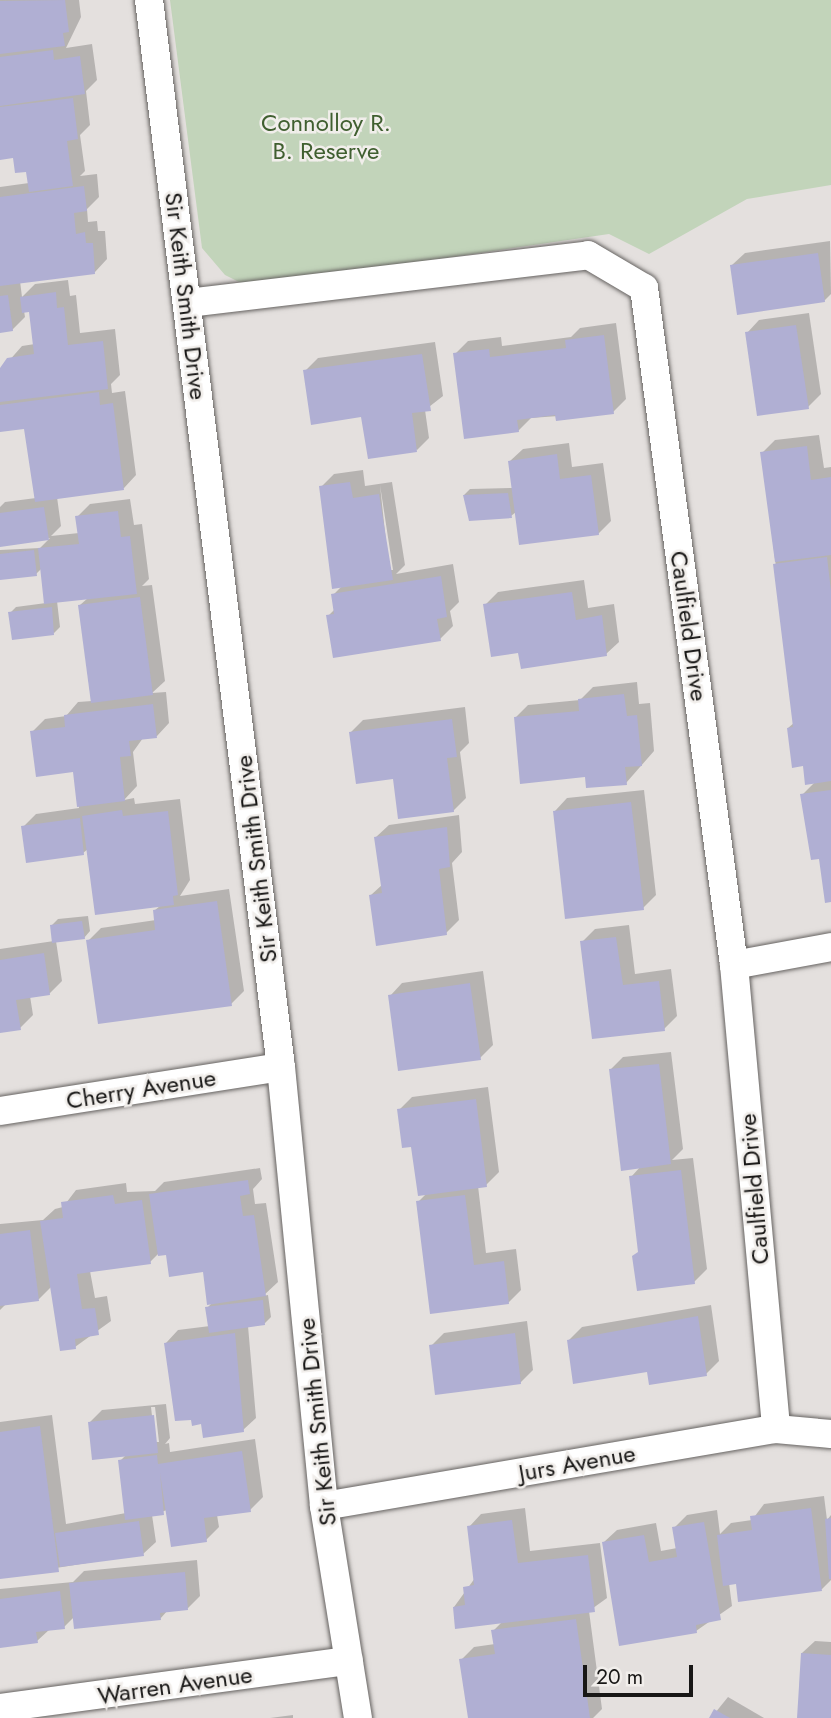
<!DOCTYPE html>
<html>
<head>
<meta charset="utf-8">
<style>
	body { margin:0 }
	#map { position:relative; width:831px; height:1718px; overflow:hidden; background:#e4e0de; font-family:Jost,sans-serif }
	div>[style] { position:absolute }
	.green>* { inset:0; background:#c2d4ba }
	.shadow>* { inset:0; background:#0003 }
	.building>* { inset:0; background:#b0afd3 }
	.roads { filter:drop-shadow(0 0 2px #666361) drop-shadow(0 0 2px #666361) }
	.minor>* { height:28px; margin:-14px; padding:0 14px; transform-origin:14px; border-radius:14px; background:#fff }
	span { translate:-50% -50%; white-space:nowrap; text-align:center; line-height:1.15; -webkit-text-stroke:5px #f1eeeb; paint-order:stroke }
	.park-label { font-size:24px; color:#405f30 }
	.street-label { font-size:24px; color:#181716 }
	.scale { position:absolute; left:583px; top:1665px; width:110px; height:32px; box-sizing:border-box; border:4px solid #181716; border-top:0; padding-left:9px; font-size:21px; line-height:24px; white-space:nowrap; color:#181716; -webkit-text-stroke:5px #f1eeeb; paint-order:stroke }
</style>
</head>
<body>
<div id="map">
	<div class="green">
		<div style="clip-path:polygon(170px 0,831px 0,831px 185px,747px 199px,649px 254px,609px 234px,249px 287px,225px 275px,202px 248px)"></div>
	</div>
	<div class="shadow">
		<div style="clip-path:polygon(0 0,79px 0,81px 17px,66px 48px,92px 44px,97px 80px,86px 91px,90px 125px,80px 135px,85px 171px,80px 176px,97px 174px,99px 197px,87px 209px,88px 222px,97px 221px,98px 231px,105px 231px,107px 259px,95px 272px,20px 281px,22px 297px,35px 284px,68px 280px,70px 296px,76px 295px,80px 333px,115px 329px,120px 375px,111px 384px,112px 393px,125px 391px,136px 475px,124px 488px,57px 497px,61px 526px,51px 536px,79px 533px,77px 517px,90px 504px,130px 499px,134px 525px,142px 524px,149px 579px,142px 586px,152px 585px,165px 681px,152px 693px,166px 692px,169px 723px,157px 736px,143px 738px,133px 752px,137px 786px,124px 800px,134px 798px,135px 804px,180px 799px,190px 880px,180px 896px,229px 889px,244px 991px,231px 1004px,88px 941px,101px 928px,156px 920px,154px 911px,161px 905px,88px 849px,83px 853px,23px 827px,36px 814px,79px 808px,75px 770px,32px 732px,45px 719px,66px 716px,78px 702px,92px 701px,80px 605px,88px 598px,57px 601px,60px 627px,54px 633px,10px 613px,16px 607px,46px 603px,42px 568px,36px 574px,0 578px,0 550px,40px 548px,50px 538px,0 545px,0 507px,5px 502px,36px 498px,26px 427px,0 430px,0 371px,22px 346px,35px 344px,30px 310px,24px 311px,25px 317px,12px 330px,0 331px,0 187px,29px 183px,27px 170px,15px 156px,0 158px)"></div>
		<div style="clip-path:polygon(830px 241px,831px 294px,824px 301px,732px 265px,745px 253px)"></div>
		<div style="clip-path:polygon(809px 313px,821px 394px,808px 407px,747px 333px,759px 320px)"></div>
		<div style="clip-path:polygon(616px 323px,626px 399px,613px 412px,531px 418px,518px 431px,455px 354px,468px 341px,501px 337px,502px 346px,571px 337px,580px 328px)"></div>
		<div style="clip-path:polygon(435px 342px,443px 396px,425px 410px,429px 438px,417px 450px,305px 371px,318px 358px)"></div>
		<div style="clip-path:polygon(819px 435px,824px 468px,831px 467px,831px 901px,802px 795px,815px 782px,788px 728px,795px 722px,762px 453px,775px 440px)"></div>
		<div style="clip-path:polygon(569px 443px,572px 467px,603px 463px,611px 521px,598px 534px,516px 512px,511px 516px,464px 495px,470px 489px,513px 488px,510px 461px,523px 449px)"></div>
		<div style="clip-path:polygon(evenodd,363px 470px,365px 486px,392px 482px,405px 565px,396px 574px,453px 564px,459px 602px,450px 611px,453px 626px,440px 639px,328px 616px,335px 609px,333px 595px,342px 586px,321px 487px,334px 474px,363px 470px,380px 485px,393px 570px,389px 570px,380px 485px)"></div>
		<div style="clip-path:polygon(584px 580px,588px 608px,614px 604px,619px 642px,606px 654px,520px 651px,485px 605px,498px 592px)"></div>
		<div style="clip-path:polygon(637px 682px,639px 704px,650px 703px,654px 751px,626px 783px,587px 775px,515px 718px,528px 705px,580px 700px,593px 687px)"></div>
		<div style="clip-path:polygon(465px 707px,469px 743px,460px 752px,466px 798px,453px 811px,394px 777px,351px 732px,363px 720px)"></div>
		<div style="clip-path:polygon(644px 790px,656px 895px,643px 908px,555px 811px,567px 798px)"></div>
		<div style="clip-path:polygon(459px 815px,462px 852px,452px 863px,459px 920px,446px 933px,371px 895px,383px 884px,376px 837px,389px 825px)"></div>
		<div style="clip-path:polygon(88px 916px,90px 931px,84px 938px,56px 941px,62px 981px,49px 994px,30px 996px,33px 1015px,20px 1028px,0 1031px,0 949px,54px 941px,52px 925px,58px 919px)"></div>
		<div style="clip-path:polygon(629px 925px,635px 974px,671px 969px,677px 1016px,664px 1029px,582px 942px,595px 929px)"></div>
		<div style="clip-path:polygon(483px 971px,493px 1045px,480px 1058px,390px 996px,402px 983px)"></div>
		<div style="clip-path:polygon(671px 1052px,683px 1149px,672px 1160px,693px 1158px,707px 1269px,694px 1282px,640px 1250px,631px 1177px,641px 1166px,611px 1069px,623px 1057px)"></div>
		<div style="clip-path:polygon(488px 1087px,499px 1172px,486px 1185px,478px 1186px,486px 1253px,516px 1249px,521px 1290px,508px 1303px,432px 1312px,418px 1202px,427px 1193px,399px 1110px,412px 1097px)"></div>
		<div style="clip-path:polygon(260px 1168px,262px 1179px,253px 1189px,255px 1204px,266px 1203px,278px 1282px,263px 1296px,268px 1295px,271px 1317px,265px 1323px,248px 1326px,256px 1418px,243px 1430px,202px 1422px,166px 1343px,178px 1330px,210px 1326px,207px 1308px,213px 1302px,204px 1270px,160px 1252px,150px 1262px,90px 1271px,95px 1298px,107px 1296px,111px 1321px,75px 1347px,52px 1286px,39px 1299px,7px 1303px,0 1310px,0 1224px,43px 1220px,55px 1209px,63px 1207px,76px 1190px,126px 1183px,127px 1192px,155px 1191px,164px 1182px)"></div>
		<div style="clip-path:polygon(711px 1305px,719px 1361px,706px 1374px,569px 1340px,582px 1327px)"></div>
		<div style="clip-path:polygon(527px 1321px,533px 1370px,520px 1383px,431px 1346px,444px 1333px)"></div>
		<div style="clip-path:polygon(evenodd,166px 1404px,170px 1438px,165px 1444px,169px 1443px,170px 1452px,255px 1439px,263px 1497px,250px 1510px,217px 1515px,219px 1527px,206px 1540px,167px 1510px,152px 1515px,156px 1542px,143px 1554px,0 1577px,0 1422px,52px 1415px,66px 1524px,126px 1513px,120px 1461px,126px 1455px,89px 1423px,102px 1410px,166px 1404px,151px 1407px,155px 1407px,159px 1442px,155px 1442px,151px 1407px)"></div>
		<div style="clip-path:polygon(824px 1496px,827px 1520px,831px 1515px,831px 1580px,822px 1589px,729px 1583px,732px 1606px,696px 1631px,604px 1542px,617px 1530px,656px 1523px,661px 1551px,677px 1548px,674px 1528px,687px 1515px,717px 1510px,720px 1534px,731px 1523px,752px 1520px,764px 1504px)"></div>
		<div style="clip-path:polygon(525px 1508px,530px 1551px,600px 1543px,607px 1598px,589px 1611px,602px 1709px,593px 1718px,469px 1718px,461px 1660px,474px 1647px,495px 1644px,493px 1631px,502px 1622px,454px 1607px,475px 1578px,469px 1527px,481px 1514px)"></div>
		<div style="clip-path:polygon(197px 1560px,200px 1596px,188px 1608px,168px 1610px,160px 1619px,74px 1617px,64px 1627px,50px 1629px,37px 1641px,0 1646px,0 1589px,73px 1582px,84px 1571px)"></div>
		<div style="clip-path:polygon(815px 1641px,831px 1642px,831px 1718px,798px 1718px,802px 1653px)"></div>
		<div style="clip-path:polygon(728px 1697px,764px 1718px,711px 1718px)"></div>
		<div style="clip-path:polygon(293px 1715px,293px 1718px,270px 1718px)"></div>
	</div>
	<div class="building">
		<div style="clip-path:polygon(65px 0,69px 32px,63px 33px,65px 46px,0 54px,0 1px)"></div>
		<div style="clip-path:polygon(53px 50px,54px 60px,80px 56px,85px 94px,0 106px,0 57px)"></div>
		<div style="clip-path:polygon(73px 98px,78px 139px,67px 141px,73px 186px,29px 192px,26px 172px,15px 173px,13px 158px,0 160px,0 107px)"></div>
		<div style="clip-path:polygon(84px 186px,87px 211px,74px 213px,76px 234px,85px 232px,86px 243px,93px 243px,95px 274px,0 286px,0 197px)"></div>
		<div style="clip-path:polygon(818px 253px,825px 302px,737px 315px,730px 265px)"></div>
		<div style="clip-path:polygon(56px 292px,57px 308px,64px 307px,68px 345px,103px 341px,108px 389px,0 402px,0 368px,7px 358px,34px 354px,29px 312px,22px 313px,20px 297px)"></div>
		<div style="clip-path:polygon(8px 295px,13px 331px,0 333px,0 296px)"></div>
		<div style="clip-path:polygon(796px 325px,809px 409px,757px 416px,745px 332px)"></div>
		<div style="clip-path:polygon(604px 335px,614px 414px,556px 421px,555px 415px,517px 420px,519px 432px,464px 439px,453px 353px,489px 349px,490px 357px,566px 348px,565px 340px)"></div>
		<div style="clip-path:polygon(422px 354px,431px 411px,412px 413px,417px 452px,368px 459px,361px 417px,311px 425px,303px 370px)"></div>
		<div style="clip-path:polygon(99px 392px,100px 405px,113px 403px,124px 490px,35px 502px,24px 429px,0 432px,0 405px)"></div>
		<div style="clip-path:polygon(807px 446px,811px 480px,831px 477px,831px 555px,775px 562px,760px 452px)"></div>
		<div style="clip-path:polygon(557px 454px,560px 479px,591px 475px,599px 535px,519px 545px,508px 461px)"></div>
		<div style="clip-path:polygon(350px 482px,353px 498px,379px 494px,393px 580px,332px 589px,319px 486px)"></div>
		<div style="clip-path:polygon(508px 493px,512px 518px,469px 521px,463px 495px)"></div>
		<div style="clip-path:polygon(44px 507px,49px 540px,0 547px,0 513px)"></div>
		<div style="clip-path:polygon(118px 511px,121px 537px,130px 536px,137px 594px,44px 604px,38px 548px,79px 544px,75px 516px)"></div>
		<div style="clip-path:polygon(34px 550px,37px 576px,0 580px,0 554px)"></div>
		<div style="clip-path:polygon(827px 557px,831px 591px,831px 781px,805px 785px,803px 766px,792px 768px,787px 728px,793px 727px,773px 564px)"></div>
		<div style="clip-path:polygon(441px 576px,447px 617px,437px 619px,441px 641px,333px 658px,326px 615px,334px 614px,331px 594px)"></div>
		<div style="clip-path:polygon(572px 592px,576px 620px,602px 615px,607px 656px,521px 669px,518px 653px,491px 657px,483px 604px)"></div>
		<div style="clip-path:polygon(140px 597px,153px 695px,91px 703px,78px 605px)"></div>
		<div style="clip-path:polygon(52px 607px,54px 635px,12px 640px,8px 612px)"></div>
		<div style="clip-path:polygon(624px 694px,627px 716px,637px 715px,642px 766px,625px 767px,627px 785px,586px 788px,585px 777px,520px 784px,514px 717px,579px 711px,578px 699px)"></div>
		<div style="clip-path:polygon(153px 704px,157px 738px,129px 741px,131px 756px,120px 757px,125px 801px,77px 807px,73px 772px,36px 777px,30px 731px,65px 727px,64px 715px)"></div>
		<div style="clip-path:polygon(452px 719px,457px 757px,447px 758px,454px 812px,398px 819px,393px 779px,356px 784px,349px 732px)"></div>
		<div style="clip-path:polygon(831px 790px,831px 902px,825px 903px,819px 859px,811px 860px,800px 794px)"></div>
		<div style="clip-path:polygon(631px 802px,644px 910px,565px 919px,553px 811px)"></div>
		<div style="clip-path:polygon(122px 810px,123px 816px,168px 811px,178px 895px,173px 896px,174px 905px,95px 915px,82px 816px)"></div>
		<div style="clip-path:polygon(80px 818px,84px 855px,26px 863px,21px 826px)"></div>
		<div style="clip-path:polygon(447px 827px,450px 867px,439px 869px,447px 935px,376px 946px,369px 895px,382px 893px,374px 837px)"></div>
		<div style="clip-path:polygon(217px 901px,232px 1006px,98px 1024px,86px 940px,155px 930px,153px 910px)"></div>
		<div style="clip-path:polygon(82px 921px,85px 939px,52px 943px,50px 925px)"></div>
		<div style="clip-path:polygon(616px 937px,623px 985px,659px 981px,665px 1031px,592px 1039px,580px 941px)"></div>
		<div style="clip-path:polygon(44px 953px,50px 995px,16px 1000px,21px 1030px,0 1033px,0 960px)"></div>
		<div style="clip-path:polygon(470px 983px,481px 1060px,398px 1071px,388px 995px)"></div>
		<div style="clip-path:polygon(659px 1064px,671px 1164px,621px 1171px,609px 1069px)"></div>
		<div style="clip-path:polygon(476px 1099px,487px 1187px,418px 1196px,411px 1147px,402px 1148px,397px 1109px)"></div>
		<div style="clip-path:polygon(681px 1170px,695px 1284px,637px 1291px,632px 1256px,638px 1252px,629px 1176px)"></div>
		<div style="clip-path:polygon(248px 1180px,250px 1194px,240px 1196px,243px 1216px,254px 1215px,266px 1296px,207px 1305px,203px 1272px,169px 1277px,166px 1255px,158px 1256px,149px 1194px)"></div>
		<div style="clip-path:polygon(113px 1195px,115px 1204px,142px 1200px,151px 1264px,77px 1274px,82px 1309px,95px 1308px,99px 1335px,75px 1339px,76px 1349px,60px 1351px,40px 1221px,63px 1218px,61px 1202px)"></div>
		<div style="clip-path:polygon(465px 1195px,474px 1265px,504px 1261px,509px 1304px,430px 1314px,416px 1201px)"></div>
		<div style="clip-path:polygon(30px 1230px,39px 1301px,0 1306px,0 1234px)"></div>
		<div style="clip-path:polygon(263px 1300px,265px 1325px,209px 1333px,205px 1307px)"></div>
		<div style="clip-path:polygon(698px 1316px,707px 1376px,649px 1385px,647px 1372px,573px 1384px,567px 1340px)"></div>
		<div style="clip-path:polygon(235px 1333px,244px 1432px,203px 1438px,201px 1424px,192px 1426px,191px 1420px,175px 1421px,164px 1343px)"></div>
		<div style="clip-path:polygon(515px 1333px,521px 1384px,435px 1395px,429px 1345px)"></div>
		<div style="clip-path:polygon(154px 1415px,158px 1453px,92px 1460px,88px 1422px)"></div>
		<div style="clip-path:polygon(40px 1426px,59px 1572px,0 1579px,0 1432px)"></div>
		<div style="clip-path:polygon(242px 1451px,251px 1512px,204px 1518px,207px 1542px,171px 1547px,160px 1473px,164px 1515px,125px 1520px,118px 1460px,157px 1455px,158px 1464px)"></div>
		<div style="clip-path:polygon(811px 1508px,822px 1591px,738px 1602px,736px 1584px,723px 1586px,717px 1535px,752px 1530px,750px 1516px)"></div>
		<div style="clip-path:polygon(831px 1518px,831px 1579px,829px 1579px,825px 1519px)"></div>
		<div style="clip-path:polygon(512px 1520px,518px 1563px,588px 1555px,595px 1612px,455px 1629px,453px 1607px,465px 1605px,463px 1587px,474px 1585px,467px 1526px)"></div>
		<div style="clip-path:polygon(139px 1521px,144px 1556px,60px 1567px,55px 1533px)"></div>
		<div style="clip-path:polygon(704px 1522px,721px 1620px,696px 1625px,697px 1633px,619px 1646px,602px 1542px,644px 1535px,649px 1562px,677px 1557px,672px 1527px)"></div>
		<div style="clip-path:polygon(185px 1572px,188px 1610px,160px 1613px,161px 1620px,74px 1629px,69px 1583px)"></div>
		<div style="clip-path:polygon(60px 1591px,65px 1629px,36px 1632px,38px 1643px,0 1648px,0 1599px)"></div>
		<div style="clip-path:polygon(576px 1619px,590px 1718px,468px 1718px,459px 1659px,495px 1654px,491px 1630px)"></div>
		<div style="clip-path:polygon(801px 1653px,831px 1655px,831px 1718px,797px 1718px)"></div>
		<div style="clip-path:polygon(714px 1709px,730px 1718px,709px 1718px)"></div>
	</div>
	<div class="roads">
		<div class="minor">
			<div style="left:149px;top:0;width:1075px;rotate:82.95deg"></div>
			<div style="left:281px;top:1067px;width:441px;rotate:84.4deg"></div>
			<div style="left:324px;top:1506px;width:215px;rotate:80.9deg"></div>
			<div style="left:188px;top:303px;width:403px;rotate:-6.8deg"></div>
			<div style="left:588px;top:255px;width:65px;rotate:30.5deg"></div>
			<div style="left:644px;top:288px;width:683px;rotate:82.43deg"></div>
			<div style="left:734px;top:965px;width:466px;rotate:84.8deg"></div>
			<div style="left:734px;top:965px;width:99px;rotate:-10.5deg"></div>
			<div style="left:0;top:1111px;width:284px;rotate:-8.9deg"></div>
			<div style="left:324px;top:1506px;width:459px;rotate:-9.7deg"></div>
			<div style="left:776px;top:1429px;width:55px;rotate:5.2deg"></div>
			<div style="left:0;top:1708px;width:352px;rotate:-7.7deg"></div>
		</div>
	</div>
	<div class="park-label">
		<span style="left:326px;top:137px">Connolloy R.<br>B. Reserve</span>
	</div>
	<div class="street-label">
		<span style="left:186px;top:296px;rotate:83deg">Sir Keith Smith Drive</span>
		<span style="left:689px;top:626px;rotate:82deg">Caulfield Drive</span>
		<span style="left:256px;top:859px;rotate:-97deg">Sir Keith Smith Drive</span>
		<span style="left:141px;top:1089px;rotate:-9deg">Cherry Avenue</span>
		<span style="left:754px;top:1189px;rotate:-95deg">Caulfield Drive</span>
		<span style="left:317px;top:1422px;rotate:-96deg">Sir Keith Smith Drive</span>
		<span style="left:577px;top:1463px;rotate:-10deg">Jurs Avenue</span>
		<span style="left:175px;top:1685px;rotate:-8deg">Warren Avenue</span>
	</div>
	<div class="scale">20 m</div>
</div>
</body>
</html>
